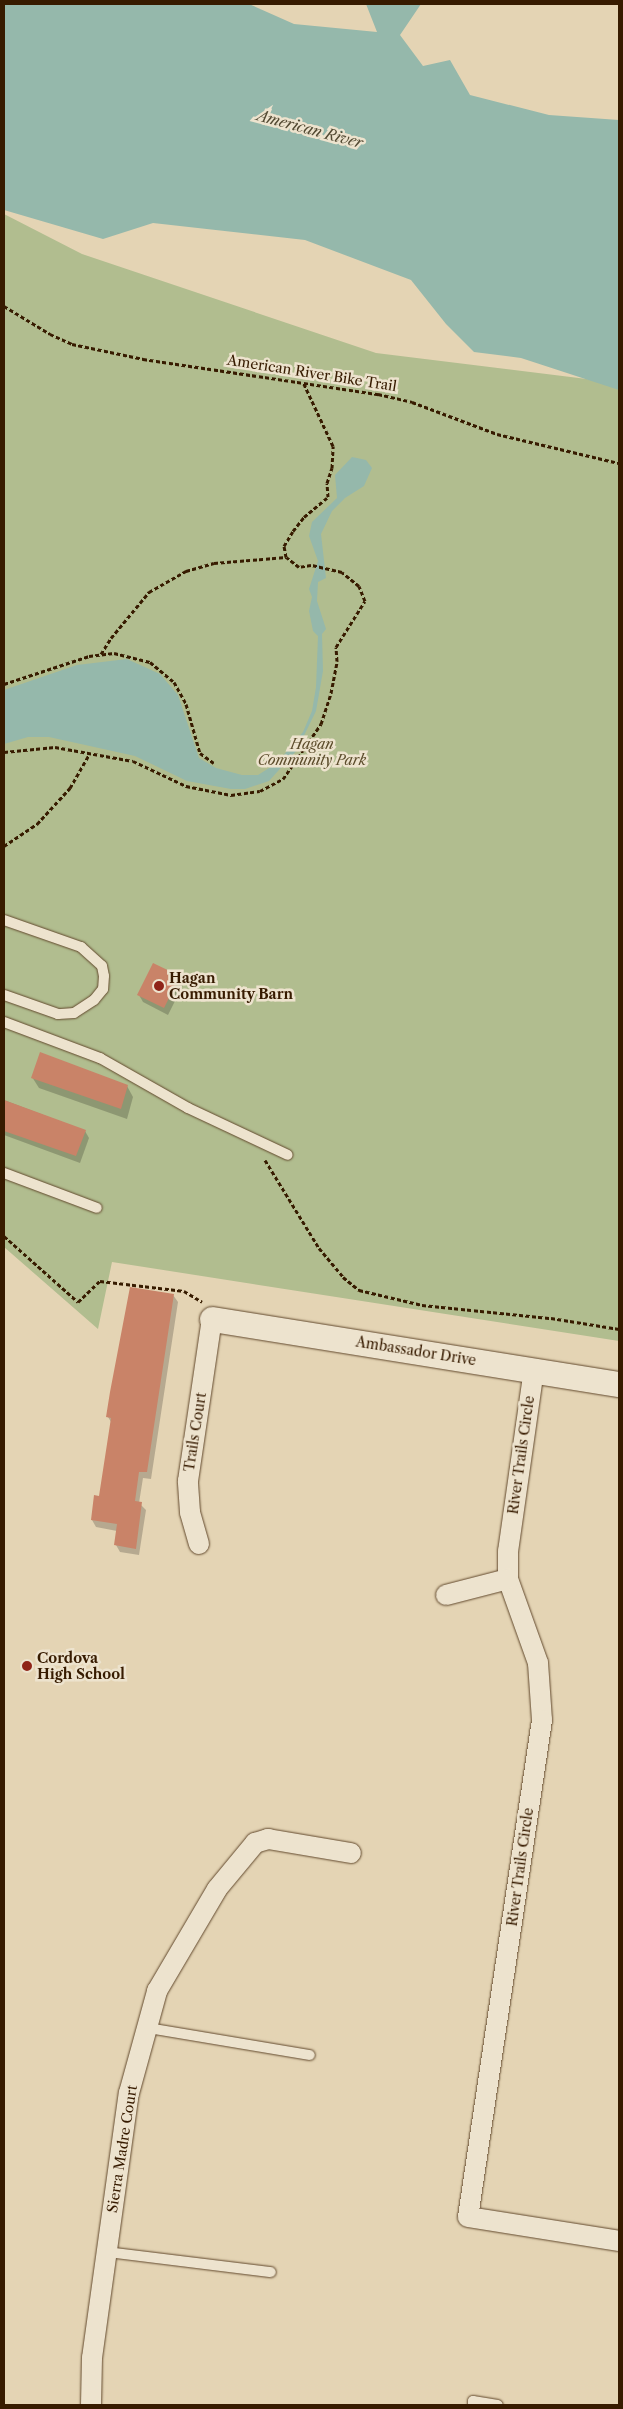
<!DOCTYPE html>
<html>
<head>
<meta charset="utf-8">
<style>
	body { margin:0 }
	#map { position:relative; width:623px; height:2409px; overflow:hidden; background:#e4d4b4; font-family:"Libre Caslon Text",serif }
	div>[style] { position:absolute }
	.green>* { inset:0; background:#b1bd8f }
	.water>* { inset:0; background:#95b8ab }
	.shadow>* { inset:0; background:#0003 }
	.building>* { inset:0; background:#c98368 }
	.path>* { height:3px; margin-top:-1.5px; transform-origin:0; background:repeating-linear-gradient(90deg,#371b00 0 4px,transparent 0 6.5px) }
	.roads { filter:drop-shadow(0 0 1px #62492d) drop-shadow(0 0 1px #62492d) }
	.service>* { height:10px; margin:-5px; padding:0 5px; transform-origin:5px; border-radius:5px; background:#ede3ce }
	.minor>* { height:20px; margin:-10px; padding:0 10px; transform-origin:10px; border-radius:10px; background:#ede3ce }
	.tertiary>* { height:25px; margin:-12.5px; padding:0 12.5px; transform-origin:12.5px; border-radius:12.5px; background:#ede3ce }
	.dots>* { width:14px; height:14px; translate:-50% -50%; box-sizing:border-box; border:2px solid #ede3ce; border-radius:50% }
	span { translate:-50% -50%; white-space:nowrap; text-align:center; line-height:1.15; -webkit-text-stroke:5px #ede3ce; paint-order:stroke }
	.street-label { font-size:14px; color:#371b00 }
	.park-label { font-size:14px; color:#5c4c2b; font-style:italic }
	.poi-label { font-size:14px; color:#371b00; font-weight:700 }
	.left { translate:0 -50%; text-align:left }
	.water-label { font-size:15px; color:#534a33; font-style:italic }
	.frame { position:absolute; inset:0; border:5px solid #371b00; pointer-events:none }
</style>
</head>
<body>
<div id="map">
	<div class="green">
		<div style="clip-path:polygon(4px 214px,82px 254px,376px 353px,619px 383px,619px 1341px,112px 1262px,98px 1329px,4px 1247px)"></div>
	</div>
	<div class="water">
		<div style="clip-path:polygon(4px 4px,249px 4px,294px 24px,377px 32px,366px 4px,421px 4px,400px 35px,423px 66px,450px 60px,470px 95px,549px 115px,619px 120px,619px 390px,521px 358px,474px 352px,446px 324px,411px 280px,305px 240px,153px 223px,103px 239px,4px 210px)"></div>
		<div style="clip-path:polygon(352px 457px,366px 460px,372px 468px,364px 486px,345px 498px,332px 511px,321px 534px,326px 578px,318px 582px,317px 601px,326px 629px,322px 634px,323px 671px,316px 711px,297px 750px,269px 781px,245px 789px,231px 789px,187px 781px,135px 756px,49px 737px,28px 737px,4px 744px,4px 690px,77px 665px,127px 659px,160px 674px,178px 695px,199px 758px,216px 768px,242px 775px,258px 775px,277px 763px,303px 732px,312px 711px,316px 687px,318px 636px,313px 631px,309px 611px,312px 597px,309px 589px,318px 561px,309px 536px,312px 522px,337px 498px,335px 475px)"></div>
	</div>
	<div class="shadow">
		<div style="clip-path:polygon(179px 977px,183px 985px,168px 1015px,143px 1002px,139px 995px)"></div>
		<div style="clip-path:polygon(32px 1077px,127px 1086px,133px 1097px,127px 1119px,39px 1088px)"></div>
		<div style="clip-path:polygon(4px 1100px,85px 1131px,89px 1138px,80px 1163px,4px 1135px)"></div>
		<div style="clip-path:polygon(173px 1295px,178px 1302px,151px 1479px,143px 1478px,139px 1503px,146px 1510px,139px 1555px,120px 1552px,116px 1545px,117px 1531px,96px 1527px,92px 1520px,100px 1497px,111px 1422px,108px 1417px)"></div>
	</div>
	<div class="building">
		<div style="clip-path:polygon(153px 963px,180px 976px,164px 1008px,137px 995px)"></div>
		<div style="clip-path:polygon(40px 1052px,128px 1085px,121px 1109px,31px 1078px)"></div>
		<div style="clip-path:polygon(4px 1100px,86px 1130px,76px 1156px,4px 1131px)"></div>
		<div style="clip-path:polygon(130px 1287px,174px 1294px,147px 1472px,139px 1472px,135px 1501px,142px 1502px,136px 1549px,114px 1545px,117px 1524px,91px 1520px,94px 1495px,99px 1496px,111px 1418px,106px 1417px,110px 1392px)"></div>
	</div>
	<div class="path">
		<div style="left:4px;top:306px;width:54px;rotate:31.3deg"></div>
		<div style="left:50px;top:334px;width:24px;rotate:24deg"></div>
		<div style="left:72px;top:344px;width:73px;rotate:11.9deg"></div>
		<div style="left:143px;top:359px;width:238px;rotate:8.5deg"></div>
		<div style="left:378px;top:394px;width:35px;rotate:13deg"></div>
		<div style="left:412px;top:402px;width:91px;rotate:20.6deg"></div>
		<div style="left:497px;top:434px;width:125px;rotate:13.4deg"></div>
		<div style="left:101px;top:654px;width:19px;rotate:-58deg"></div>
		<div style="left:111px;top:638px;width:60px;rotate:-50.4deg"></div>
		<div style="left:149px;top:592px;width:43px;rotate:-29.6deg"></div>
		<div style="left:186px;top:571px;width:29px;rotate:-16deg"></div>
		<div style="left:214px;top:563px;width:72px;rotate:-4.8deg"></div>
		<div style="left:4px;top:684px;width:89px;rotate:-18.2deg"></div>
		<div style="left:89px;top:656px;width:25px;rotate:-7deg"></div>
		<div style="left:114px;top:653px;width:37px;rotate:14deg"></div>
		<div style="left:150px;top:662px;width:31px;rotate:40deg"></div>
		<div style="left:174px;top:682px;width:25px;rotate:61deg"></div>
		<div style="left:186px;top:704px;width:51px;rotate:74.1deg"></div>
		<div style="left:200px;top:753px;width:17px;rotate:36deg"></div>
		<div style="left:4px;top:752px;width:51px;rotate:-5.6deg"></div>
		<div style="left:55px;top:747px;width:79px;rotate:10.2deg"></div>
		<div style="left:133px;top:761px;width:59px;rotate:25.3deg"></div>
		<div style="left:186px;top:786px;width:46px;rotate:11.3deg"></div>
		<div style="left:231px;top:795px;width:29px;rotate:-8deg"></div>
		<div style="left:260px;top:791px;width:26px;rotate:-28deg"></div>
		<div style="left:283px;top:779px;width:67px;rotate:-55.4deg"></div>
		<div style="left:321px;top:724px;width:33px;rotate:-72deg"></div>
		<div style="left:331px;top:693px;width:33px;rotate:-79deg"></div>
		<div style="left:337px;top:661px;width:14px;rotate:-94deg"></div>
		<div style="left:336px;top:647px;width:54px;rotate:-57.8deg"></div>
		<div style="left:365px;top:601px;width:16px;rotate:-112deg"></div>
		<div style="left:359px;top:586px;width:22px;rotate:-141deg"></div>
		<div style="left:342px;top:572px;width:32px;rotate:-167deg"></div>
		<div style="left:311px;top:565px;width:12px;rotate:171deg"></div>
		<div style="left:299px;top:567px;width:16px;rotate:-142deg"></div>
		<div style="left:286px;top:557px;width:11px;rotate:-100deg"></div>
		<div style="left:284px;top:546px;width:17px;rotate:-59deg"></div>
		<div style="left:293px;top:531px;width:18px;rotate:-52deg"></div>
		<div style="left:304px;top:517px;width:31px;rotate:-40deg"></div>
		<div style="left:328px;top:497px;width:14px;rotate:-94deg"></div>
		<div style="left:327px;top:483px;width:16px;rotate:-72deg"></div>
		<div style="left:332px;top:468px;width:22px;rotate:-87deg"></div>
		<div style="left:333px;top:446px;width:71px;rotate:-115.1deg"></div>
		<div style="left:4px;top:846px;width:40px;rotate:-34deg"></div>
		<div style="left:37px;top:824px;width:49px;rotate:-47.5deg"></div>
		<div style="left:70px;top:788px;width:40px;rotate:-60.3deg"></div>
		<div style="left:265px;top:1160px;width:103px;rotate:58.5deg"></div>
		<div style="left:319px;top:1248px;width:38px;rotate:50deg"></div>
		<div style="left:343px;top:1277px;width:21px;rotate:39deg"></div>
		<div style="left:359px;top:1290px;width:65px;rotate:13.4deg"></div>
		<div style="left:422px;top:1305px;width:130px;rotate:5.8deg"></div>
		<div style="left:551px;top:1318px;width:69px;rotate:9.2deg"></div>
		<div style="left:4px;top:1236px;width:99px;rotate:41.7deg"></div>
		<div style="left:78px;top:1302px;width:30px;rotate:-44deg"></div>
		<div style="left:100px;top:1281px;width:85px;rotate:6.8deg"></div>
		<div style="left:184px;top:1291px;width:21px;rotate:31deg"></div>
	</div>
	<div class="roads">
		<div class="service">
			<div style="left:4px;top:920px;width:82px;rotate:19.3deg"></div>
			<div style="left:81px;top:947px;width:28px;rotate:42deg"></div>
			<div style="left:102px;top:966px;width:10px;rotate:79deg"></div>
			<div style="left:104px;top:976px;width:13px;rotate:94deg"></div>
			<div style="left:103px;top:989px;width:14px;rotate:129deg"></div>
			<div style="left:94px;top:1000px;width:24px;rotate:147deg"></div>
			<div style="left:74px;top:1013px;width:16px;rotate:176deg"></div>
			<div style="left:58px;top:1014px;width:57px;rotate:-160.6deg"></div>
			<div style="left:4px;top:1022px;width:103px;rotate:20.6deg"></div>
			<div style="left:100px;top:1058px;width:101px;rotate:29.6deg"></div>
			<div style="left:188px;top:1108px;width:110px;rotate:25.2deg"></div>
			<div style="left:4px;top:1173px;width:99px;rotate:20.6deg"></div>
			<div style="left:148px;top:2028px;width:164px;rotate:9.5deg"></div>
			<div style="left:107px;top:2252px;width:165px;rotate:7deg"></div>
			<div style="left:473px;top:2405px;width:4px;rotate:-90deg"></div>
			<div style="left:473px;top:2401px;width:25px;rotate:9deg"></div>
		</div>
		<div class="minor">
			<div style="left:534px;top:1369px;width:184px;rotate:98.1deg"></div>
			<div style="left:508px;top:1551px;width:28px;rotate:90deg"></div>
			<div style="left:508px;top:1579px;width:89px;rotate:70.3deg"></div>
			<div style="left:538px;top:1663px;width:57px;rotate:86deg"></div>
			<div style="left:542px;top:1720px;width:502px;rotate:98.47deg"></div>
			<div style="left:468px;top:2217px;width:153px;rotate:9deg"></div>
			<div style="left:199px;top:1544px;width:33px;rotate:-106deg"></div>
			<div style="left:190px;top:1512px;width:31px;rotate:-94deg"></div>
			<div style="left:188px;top:1481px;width:164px;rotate:-81.6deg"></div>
			<div style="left:446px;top:1595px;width:64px;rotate:-14.5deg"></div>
			<div style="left:91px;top:2405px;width:47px;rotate:-88.8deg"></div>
			<div style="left:92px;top:2358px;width:268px;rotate:-82.1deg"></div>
			<div style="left:129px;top:2093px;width:106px;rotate:-74.6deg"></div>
			<div style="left:157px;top:1991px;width:118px;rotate:-59.5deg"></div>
			<div style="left:217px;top:1889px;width:60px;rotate:-50.4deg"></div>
			<div style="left:255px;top:1843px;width:14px;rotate:-17deg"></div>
			<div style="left:268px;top:1839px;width:84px;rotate:9.6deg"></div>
		</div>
		<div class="tertiary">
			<div style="left:212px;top:1319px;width:412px;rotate:9.1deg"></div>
		</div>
	</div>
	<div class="dots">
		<div style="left:159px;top:986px;background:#8f2418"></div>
		<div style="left:27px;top:1666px;background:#8f2418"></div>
	</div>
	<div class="street-label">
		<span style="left:312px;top:373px;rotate:9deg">American River Bike Trail</span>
		<span style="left:416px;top:1351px;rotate:9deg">Ambassador Drive</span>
		<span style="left:195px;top:1432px;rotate:-81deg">Trails Court</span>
		<span style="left:521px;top:1455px;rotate:-82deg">River Trails Circle</span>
		<span style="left:520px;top:1867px;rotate:-82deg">River Trails Circle</span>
		<span style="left:122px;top:2149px;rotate:-81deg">Sierra Madre Court</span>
	</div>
	<div class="park-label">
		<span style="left:312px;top:752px">Hagan<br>Community Park</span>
	</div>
	<div class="poi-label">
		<span class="left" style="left:169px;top:986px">Hagan<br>Community Barn</span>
		<span class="left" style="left:37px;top:1666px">Cordova<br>High School</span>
	</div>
	<div class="water-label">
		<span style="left:310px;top:129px;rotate:15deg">American River</span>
	</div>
	<div class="frame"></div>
</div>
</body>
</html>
